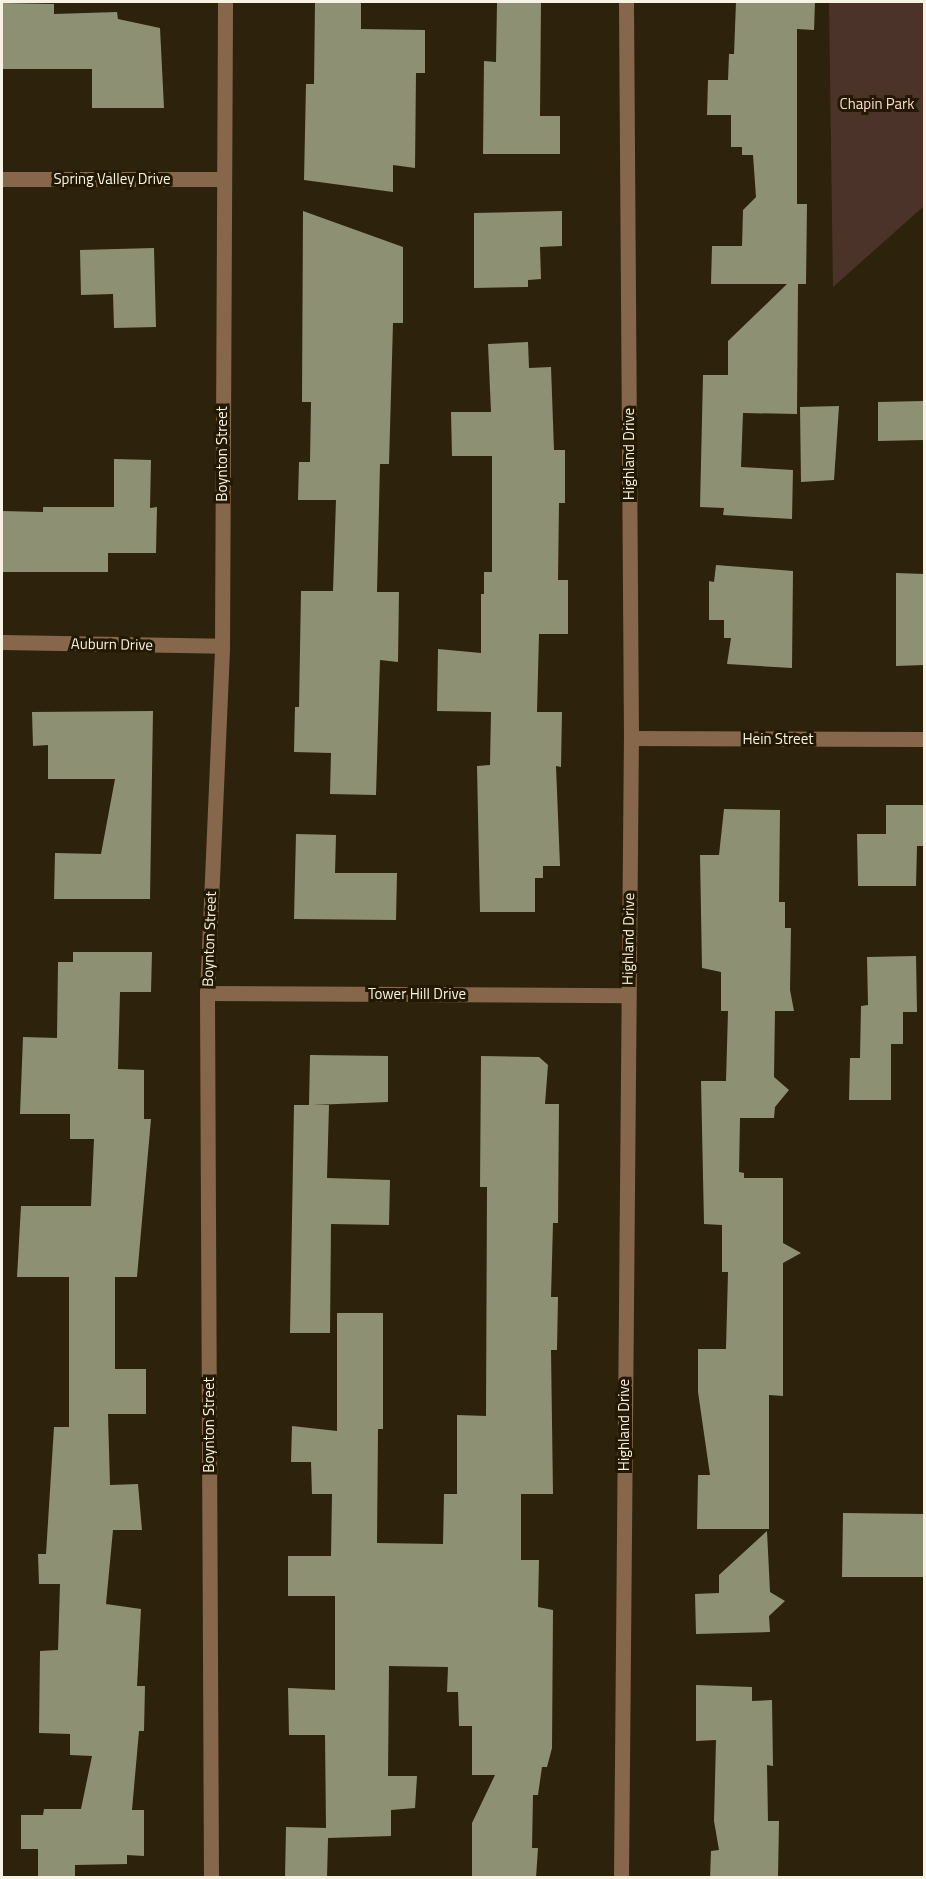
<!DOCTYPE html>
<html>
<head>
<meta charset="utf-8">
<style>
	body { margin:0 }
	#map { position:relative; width:926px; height:1879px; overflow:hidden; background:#2d230c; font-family:"Titillium Web",sans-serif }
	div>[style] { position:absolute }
	.green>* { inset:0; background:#4c3329 }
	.building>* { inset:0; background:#8e9074 }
	.street>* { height:15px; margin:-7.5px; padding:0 7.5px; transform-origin:7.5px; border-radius:7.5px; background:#86674b }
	span { translate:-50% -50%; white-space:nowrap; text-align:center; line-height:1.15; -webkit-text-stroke:6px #231903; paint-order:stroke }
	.park-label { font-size:15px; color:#f8d8cd }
	.street-label { font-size:15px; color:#f8f2e3 }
	.frame { position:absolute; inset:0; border:3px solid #f8f2e3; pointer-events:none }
</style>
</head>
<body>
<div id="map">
	<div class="green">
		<div style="clip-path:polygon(829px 2px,924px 2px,924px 206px,833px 287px)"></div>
	</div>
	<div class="building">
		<div style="clip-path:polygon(315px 2px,361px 2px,361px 29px,425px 30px,425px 73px,416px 73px,415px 168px,393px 165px,393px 192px,304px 180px,306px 84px,314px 84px)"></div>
		<div style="clip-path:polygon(512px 2px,541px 2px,540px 116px,560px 116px,560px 154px,483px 154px,484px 61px,496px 62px,497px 3px)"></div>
		<div style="clip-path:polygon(736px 2px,815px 2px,814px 30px,797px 29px,797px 204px,807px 204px,806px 284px,798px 284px,797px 414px,743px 413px,741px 467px,793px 470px,792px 519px,723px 515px,724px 508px,700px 507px,703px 375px,728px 375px,728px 341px,787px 284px,711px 284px,712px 246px,742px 246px,743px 210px,756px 197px,753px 155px,742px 155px,742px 147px,731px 147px,731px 115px,707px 115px,708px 80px,728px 80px,729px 54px,734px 54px)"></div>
		<div style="clip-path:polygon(2px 3px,54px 4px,54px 14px,117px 12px,118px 19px,160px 28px,164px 108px,92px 108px,92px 69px,2px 69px)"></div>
		<div style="clip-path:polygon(303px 211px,403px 247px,403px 323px,393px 323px,389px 464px,380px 464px,377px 592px,399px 592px,398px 662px,380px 660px,376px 795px,330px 794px,331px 753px,294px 752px,295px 707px,299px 707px,301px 591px,333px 591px,336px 500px,298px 500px,299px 462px,310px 462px,311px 402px,302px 402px)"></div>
		<div style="clip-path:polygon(562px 211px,562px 246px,540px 247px,541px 279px,528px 280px,528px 287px,474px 288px,474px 213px)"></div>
		<div style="clip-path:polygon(154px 248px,156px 327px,114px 328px,113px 294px,81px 295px,80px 250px)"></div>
		<div style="clip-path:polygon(528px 342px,529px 368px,551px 367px,554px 450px,565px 450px,565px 503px,559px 503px,558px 580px,568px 580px,568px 634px,539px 634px,537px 712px,562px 712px,561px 767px,556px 766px,560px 866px,543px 866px,543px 878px,535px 878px,535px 912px,480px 912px,477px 766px,490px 765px,491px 712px,437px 711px,438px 649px,481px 653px,481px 594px,484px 594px,484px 572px,492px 572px,492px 456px,452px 456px,451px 412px,491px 412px,488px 344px)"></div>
		<div style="clip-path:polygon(924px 401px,924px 440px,878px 441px,878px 402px)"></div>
		<div style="clip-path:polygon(839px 406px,834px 480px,801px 482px,800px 407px)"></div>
		<div style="clip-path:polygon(114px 459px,151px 460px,150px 508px,157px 507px,156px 553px,108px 553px,108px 572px,2px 572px,2px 511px,43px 512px,43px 507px,114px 507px)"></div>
		<div style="clip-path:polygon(716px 565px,793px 571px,792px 668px,727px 664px,731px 638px,724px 638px,724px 620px,709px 620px,709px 581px,714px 582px)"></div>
		<div style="clip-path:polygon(896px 573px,924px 574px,924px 665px,896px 666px)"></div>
		<div style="clip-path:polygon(153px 711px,150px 899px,54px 899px,55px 853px,101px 854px,115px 779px,48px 779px,48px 745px,33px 746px,32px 712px)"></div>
		<div style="clip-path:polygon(886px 805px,924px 805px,924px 846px,917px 846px,916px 886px,858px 886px,857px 834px,886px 834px)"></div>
		<div style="clip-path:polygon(724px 809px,780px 810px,779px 902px,785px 902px,785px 928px,791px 928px,790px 990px,794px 1011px,775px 1011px,774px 1077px,789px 1090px,775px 1107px,774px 1118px,740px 1118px,739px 1172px,744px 1173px,744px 1178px,783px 1178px,783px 1243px,801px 1253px,783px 1263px,783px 1396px,769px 1395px,769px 1529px,697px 1529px,698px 1475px,710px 1475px,698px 1392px,698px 1349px,726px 1349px,728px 1272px,722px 1272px,722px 1225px,704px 1224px,701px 1081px,726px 1081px,728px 1011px,721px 1011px,721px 972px,702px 968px,700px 855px,719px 855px)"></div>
		<div style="clip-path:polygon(296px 834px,336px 835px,335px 873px,397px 873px,396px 920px,294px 919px)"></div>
		<div style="clip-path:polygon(73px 952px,152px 952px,151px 992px,120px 992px,118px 1069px,144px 1070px,144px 1119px,151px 1119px,137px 1277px,115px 1277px,115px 1369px,146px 1369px,146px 1414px,108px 1414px,110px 1485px,138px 1484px,142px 1530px,113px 1530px,106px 1604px,141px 1609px,137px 1686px,145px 1686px,144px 1731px,139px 1731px,132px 1810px,144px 1810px,144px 1856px,127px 1855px,127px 1864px,75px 1865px,75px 1878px,38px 1878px,38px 1849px,21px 1849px,21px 1815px,43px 1815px,44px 1809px,81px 1809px,92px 1756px,70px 1755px,70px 1734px,39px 1733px,40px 1651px,58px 1650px,60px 1584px,39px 1584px,38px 1554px,46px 1554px,54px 1427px,69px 1427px,69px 1277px,17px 1277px,21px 1206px,91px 1206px,94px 1139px,70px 1139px,70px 1114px,20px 1114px,23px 1037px,57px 1038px,58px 962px,73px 962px)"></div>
		<div style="clip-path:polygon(916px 956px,917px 1012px,903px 1012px,903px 1044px,891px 1044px,891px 1100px,849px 1100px,850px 1058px,860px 1058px,861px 1006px,868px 1005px,867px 957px)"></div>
		<div style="clip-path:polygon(310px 1055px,388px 1056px,388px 1102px,312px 1105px,329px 1105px,327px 1178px,390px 1180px,389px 1225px,331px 1224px,330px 1333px,290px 1333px,294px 1105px,309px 1105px)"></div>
		<div style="clip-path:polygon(481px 1056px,539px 1057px,548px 1065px,545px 1104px,559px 1104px,558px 1223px,553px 1223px,551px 1297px,558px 1297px,557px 1350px,551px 1350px,553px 1494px,521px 1494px,521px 1560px,539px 1560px,538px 1607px,553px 1610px,552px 1748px,547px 1767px,542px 1767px,538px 1795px,533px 1795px,532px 1848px,538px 1848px,536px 1878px,472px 1878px,472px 1823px,495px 1775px,472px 1775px,472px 1726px,459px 1726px,458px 1692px,447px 1692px,448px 1667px,389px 1666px,388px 1776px,417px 1776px,415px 1808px,391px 1810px,391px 1836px,328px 1838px,327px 1878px,285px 1878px,286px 1827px,326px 1828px,325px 1735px,289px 1735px,288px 1688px,335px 1690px,335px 1596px,288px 1596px,288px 1556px,331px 1556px,332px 1494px,312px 1494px,311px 1462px,291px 1462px,292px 1426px,337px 1431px,337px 1313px,383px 1313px,383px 1429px,378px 1429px,377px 1543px,443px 1544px,444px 1494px,457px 1494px,457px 1415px,486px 1416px,487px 1187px,480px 1187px)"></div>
		<div style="clip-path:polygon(843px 1513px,924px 1514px,924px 1577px,842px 1577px)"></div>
		<div style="clip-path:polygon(767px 1531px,770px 1592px,785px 1601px,769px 1616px,770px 1632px,696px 1634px,695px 1594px,719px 1593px,719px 1575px)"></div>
		<div style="clip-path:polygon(696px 1685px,752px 1687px,752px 1701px,772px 1700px,773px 1766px,767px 1765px,768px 1821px,779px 1821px,778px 1878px,710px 1878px,711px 1851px,719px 1850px,714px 1821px,716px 1740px,696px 1741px)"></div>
	</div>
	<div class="street">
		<div style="left:2px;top:179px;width:221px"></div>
		<div style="left:2px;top:642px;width:220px;rotate:1deg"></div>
		<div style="left:631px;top:738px;width:293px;rotate:0.2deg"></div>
		<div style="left:207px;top:993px;width:420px;rotate:0.3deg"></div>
		<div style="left:211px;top:1878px;width:885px;rotate:-90.26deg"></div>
		<div style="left:207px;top:993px;width:347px;rotate:-87.5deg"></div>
		<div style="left:222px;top:646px;width:644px;rotate:-89.73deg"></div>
		<div style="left:621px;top:1878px;width:1140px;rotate:-89.5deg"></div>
		<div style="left:631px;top:738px;width:736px;rotate:-90.39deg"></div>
	</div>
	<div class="park-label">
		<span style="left:877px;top:104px">Chapin Park</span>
	</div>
	<div class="street-label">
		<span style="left:112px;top:179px">Spring Valley Drive</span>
		<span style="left:222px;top:454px;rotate:-90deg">Boynton Street</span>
		<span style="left:629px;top:454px;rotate:-90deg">Highland Drive</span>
		<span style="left:112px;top:644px;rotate:1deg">Auburn Drive</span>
		<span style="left:778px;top:739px">Hein Street</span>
		<span style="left:209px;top:939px;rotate:-88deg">Boynton Street</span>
		<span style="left:628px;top:939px;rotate:-89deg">Highland Drive</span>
		<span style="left:417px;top:994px">Tower Hill Drive</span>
		<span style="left:209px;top:1425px;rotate:-90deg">Boynton Street</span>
		<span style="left:624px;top:1425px;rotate:-90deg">Highland Drive</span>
	</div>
	<div class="frame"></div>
</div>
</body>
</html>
